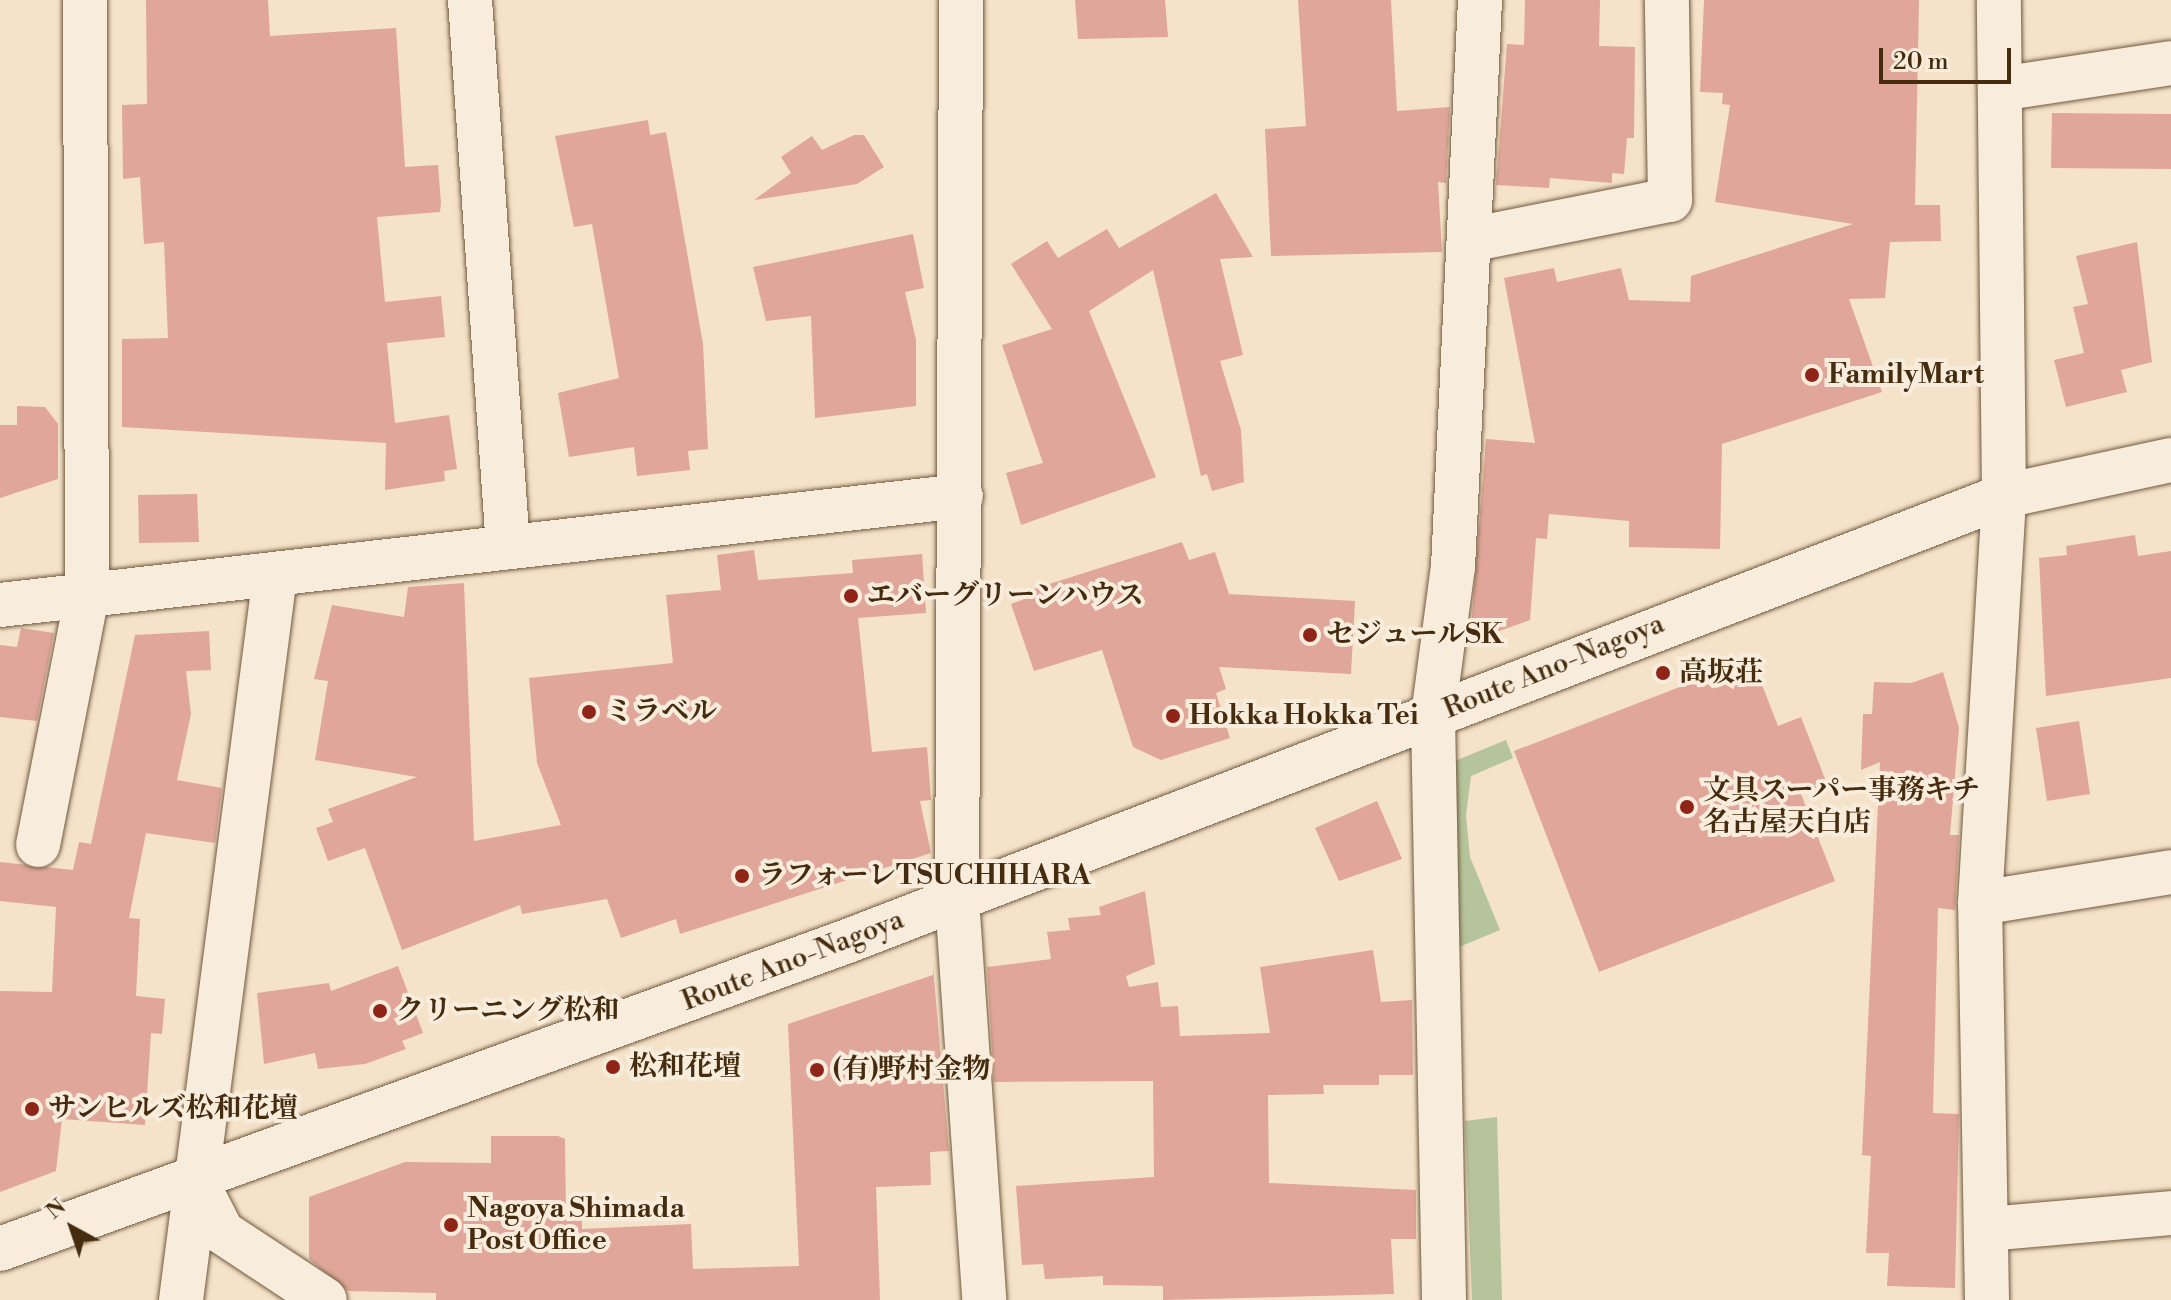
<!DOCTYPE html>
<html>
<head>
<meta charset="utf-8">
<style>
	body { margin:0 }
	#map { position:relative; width:2171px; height:1300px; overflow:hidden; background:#f4e2c9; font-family:"Libre Bodoni","Noto Serif JP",serif }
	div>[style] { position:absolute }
	.green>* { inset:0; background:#b5c49b }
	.building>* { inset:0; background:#e0a69a }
	.roads { filter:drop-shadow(0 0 2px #715a3d) drop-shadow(0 0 2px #715a3d) }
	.street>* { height:44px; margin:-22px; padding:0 22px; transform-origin:22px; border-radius:22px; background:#f8ecdc }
	.secondary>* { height:44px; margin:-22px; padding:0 22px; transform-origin:22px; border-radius:22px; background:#f8ecdc }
	.dots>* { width:22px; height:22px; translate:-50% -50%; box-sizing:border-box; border:4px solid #f8ecdc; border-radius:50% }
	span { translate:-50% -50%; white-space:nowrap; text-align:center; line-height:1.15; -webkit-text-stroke:8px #f8ecdc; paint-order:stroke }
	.poi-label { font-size:28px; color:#452c0e; font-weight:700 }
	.left { translate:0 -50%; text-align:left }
	.street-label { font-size:28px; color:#452c0e }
	.north { position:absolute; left:32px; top:1188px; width:80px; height:80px; -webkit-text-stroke:6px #f8ecdc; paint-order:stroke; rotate:320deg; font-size:22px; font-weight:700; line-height:32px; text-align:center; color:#452c0e }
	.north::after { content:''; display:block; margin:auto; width:28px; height:36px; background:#452c0e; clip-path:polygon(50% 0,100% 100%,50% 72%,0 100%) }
	.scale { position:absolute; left:1879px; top:48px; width:132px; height:36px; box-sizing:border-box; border:4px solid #452c0e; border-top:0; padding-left:10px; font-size:24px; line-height:28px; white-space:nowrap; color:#452c0e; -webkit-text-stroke:6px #f8ecdc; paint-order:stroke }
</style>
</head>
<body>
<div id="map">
	<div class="green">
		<div style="clip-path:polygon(1506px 740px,1513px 758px,1471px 776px,1466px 815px,1470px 857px,1500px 930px,1459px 947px,1445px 765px)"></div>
		<div style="clip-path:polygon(1497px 1117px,1502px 1300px,1472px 1300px,1465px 1121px)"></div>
	</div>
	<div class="building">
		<div style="clip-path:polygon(146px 0,268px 0,270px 36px,396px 28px,405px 167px,438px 165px,441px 203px,440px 212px,377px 217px,385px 302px,441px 296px,445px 337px,387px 343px,395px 423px,449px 415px,457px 469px,444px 471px,445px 481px,385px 490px,386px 443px,122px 427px,122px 339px,168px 338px,164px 242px,144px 244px,140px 177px,123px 179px,122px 105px,147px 104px)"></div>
		<div style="clip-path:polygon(1075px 0,1165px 0,1168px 37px,1078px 39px)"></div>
		<div style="clip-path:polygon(1298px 0,1391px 0,1397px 111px,1450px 107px,1446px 183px,1438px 182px,1442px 252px,1271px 256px,1265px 129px,1306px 126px)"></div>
		<div style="clip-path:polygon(1525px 0,1600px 0,1599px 46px,1635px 47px,1634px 138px,1627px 138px,1624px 174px,1612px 173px,1612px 183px,1550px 178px,1549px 188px,1496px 185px,1507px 44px,1524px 45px)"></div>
		<div style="clip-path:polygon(1704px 0,1919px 0,1915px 205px,1940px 205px,1941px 241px,1890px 242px,1885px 298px,1849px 299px,1882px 392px,1722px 444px,1720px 549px,1629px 547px,1629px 521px,1549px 514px,1547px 539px,1536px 538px,1530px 620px,1491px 634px,1471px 629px,1486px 439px,1535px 443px,1504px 278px,1554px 268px,1557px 282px,1621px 268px,1629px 300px,1690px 302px,1691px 276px,1853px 224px,1715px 202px,1730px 105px,1722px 104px,1723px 93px,1700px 92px)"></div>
		<div style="clip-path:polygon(2052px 113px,2171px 114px,2171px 169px,2051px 168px)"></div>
		<div style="clip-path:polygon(648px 120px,650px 135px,666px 132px,703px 344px,708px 449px,688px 451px,690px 470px,637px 476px,634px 447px,569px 457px,558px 393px,619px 378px,592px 224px,574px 227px,555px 136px)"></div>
		<div style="clip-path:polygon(854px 135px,864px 135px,884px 167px,857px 184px,754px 200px,791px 173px,781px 157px,812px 136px,822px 150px)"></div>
		<div style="clip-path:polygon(1216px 193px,1253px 257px,1220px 259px,1243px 355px,1220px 361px,1241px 430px,1244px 482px,1212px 491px,1207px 474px,1201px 476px,1153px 270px,1089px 311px,1156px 477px,1021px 525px,1006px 473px,1043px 463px,1002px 345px,1052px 329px,1011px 264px,1047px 241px,1058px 258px,1107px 229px,1119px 248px)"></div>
		<div style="clip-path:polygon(913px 234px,924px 288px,905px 292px,916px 340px,916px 406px,815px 418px,811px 316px,766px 321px,753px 267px)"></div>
		<div style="clip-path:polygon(2137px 242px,2152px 362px,2121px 370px,2127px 392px,2066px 407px,2054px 360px,2084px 353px,2073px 307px,2088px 304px,2076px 256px)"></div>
		<div style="clip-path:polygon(17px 406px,45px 407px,58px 424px,58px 479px,0 498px,0 425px,17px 425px)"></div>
		<div style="clip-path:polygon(197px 494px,199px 542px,139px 543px,138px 495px)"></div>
		<div style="clip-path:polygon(2135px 535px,2138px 556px,2171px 551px,2171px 678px,2046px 696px,2039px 558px,2067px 555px,2066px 546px)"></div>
		<div style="clip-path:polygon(1182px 542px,1189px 560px,1215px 552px,1229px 594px,1355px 601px,1351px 674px,1219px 667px,1226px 689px,1216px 693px,1230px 738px,1161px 760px,1133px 747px,1102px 650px,1034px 671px,1011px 604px,1027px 598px,1024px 592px)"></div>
		<div style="clip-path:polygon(754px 550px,758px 580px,853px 573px,852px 560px,922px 554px,926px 613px,858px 618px,872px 752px,927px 747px,931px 800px,920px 801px,931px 853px,680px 934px,676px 919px,621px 938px,607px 899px,522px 914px,520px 905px,402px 950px,365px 848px,328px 861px,316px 828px,333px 822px,328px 809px,417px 777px,315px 760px,328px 681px,314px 679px,332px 605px,404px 617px,408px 587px,464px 583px,474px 841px,561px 825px,537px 763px,529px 678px,673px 663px,666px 595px,721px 590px,717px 555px)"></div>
		<div style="clip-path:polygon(21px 628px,54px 633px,37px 721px,0 717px,0 645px,17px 647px)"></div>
		<div style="clip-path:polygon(209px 631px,211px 670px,186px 671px,191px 714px,177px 780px,222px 788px,215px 843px,146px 833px,129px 918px,140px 919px,136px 996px,165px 999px,162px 1034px,151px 1033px,145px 1125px,62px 1119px,56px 1171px,0 1192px,0 991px,52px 992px,56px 907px,0 901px,0 862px,73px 870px,79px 842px,91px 844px,135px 635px)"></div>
		<div style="clip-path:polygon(1752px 659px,1778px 726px,1801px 717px,1827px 784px,1801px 794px,1835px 881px,1599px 972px,1514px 751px)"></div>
		<div style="clip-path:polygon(1943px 672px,1959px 728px,1950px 835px,1959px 835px,1955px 910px,1938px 908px,1933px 1113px,1959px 1114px,1955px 1288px,1887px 1286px,1889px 1253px,1866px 1253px,1871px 1156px,1862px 1155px,1880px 762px,1861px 770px,1863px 714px,1872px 714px,1874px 682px,1911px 683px)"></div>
		<div style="clip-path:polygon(2079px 721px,2090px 794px,2047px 801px,2036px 728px)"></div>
		<div style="clip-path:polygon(1377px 801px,1402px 859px,1339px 881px,1315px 828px)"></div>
		<div style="clip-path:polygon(1145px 891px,1155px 964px,1126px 976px,1129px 987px,1158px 982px,1161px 1007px,1178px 1006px,1180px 1036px,1270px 1033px,1260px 967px,1373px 950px,1381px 1002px,1412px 1000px,1413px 1075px,1379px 1075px,1379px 1085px,1323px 1085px,1324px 1094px,1268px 1095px,1269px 1183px,1416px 1190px,1416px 1239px,1391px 1239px,1394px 1294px,1163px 1300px,1163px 1286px,1103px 1285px,1103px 1276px,1045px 1279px,1043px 1264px,1022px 1265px,1016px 1186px,1154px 1177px,1153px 1081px,994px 1082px,987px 967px,1051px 959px,1047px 932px,1070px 930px,1068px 918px,1101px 915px,1099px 907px)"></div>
		<div style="clip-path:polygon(398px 966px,423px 1033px,402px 1041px,406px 1049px,365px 1064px,318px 1069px,315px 1053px,264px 1064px,257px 993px,329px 983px,331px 991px)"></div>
		<div style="clip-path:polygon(933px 967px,949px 1151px,930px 1152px,931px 1185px,876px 1187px,880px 1300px,436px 1300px,436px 1293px,348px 1291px,309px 1259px,309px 1197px,405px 1162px,491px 1163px,491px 1136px,558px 1136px,565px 1139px,566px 1218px,582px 1219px,582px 1229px,691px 1224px,693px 1269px,799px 1266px,788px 1024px,933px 975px)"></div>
	</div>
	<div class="roads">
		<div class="street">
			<div style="left:470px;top:0;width:548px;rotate:86.03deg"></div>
			<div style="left:961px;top:0;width:899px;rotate:90.25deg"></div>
			<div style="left:957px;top:899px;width:402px;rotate:86.1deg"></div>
			<div style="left:2000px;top:89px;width:173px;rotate:-8.6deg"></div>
			<div style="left:1474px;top:239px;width:200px;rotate:-11.3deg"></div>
			<div style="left:1670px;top:200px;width:200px;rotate:-90.9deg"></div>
			<div style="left:0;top:605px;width:967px;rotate:-6.47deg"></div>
			<div style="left:38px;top:845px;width:254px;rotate:-78.9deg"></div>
			<div style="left:87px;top:596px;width:596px;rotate:-90.19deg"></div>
			<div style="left:1980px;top:903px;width:193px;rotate:-9.2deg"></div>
			<div style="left:195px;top:1179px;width:59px;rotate:63deg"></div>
			<div style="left:222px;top:1232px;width:123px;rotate:33.4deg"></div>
			<div style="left:181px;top:1300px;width:731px;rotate:-82.61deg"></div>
			<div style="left:1444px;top:1300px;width:584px;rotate:-91.08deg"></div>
			<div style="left:1433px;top:716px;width:150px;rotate:-82.4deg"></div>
			<div style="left:1453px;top:567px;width:568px;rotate:-87.27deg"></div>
			<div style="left:1987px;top:1300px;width:397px;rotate:-91deg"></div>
			<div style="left:1980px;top:903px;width:408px;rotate:-86.6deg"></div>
			<div style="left:2004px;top:496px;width:496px;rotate:-90.6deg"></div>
		</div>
		<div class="secondary">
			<div style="left:1988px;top:1229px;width:184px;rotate:-5deg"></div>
			<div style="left:0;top:1249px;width:899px;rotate:-19.97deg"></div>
			<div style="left:845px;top:942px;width:1242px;rotate:-21.05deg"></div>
			<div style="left:2004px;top:496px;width:171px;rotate:-12.2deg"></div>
		</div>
	</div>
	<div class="dots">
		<div style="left:1812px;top:375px;background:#8f2418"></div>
		<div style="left:851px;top:596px;background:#8f2418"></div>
		<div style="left:1310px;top:635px;background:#8f2418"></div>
		<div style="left:1663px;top:673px;background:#8f2418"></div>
		<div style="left:589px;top:712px;background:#8f2418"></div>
		<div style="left:1173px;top:716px;background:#8f2418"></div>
		<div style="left:1687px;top:807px;background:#8f2418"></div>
		<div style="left:742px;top:876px;background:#8f2418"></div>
		<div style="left:380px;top:1011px;background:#8f2418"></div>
		<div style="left:613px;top:1067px;background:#8f2418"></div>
		<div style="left:817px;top:1070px;background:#8f2418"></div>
		<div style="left:32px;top:1109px;background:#8f2418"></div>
		<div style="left:451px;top:1225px;background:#8f2418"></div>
	</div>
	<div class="poi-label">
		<span class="left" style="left:1828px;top:375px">FamilyMart</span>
		<span class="left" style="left:867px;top:596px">エバーグリーンハウス</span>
		<span class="left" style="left:1326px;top:635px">セジュールSK</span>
		<span class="left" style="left:1679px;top:673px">高坂荘</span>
		<span class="left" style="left:605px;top:712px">ミラベル</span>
		<span class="left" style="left:1189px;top:716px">Hokka Hokka Tei</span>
		<span class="left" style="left:1703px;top:807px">文具スーパー事務キチ<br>名古屋天白店</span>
		<span class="left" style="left:758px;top:876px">ラフォーレTSUCHIHARA</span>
		<span class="left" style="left:396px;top:1011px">クリーニング松和</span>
		<span class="left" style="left:629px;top:1067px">松和花壇</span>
		<span class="left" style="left:833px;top:1070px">(有)野村金物</span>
		<span class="left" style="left:48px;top:1109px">サンヒルズ松和花壇</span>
		<span class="left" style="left:467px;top:1225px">Nagoya Shimada<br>Post Office</span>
	</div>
	<div class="street-label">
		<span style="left:1554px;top:667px;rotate:-22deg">Route Ano-Nagoya</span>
		<span style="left:793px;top:961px;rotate:-21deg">Route Ano-Nagoya</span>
	</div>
	<div class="north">N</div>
	<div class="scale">20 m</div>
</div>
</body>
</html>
